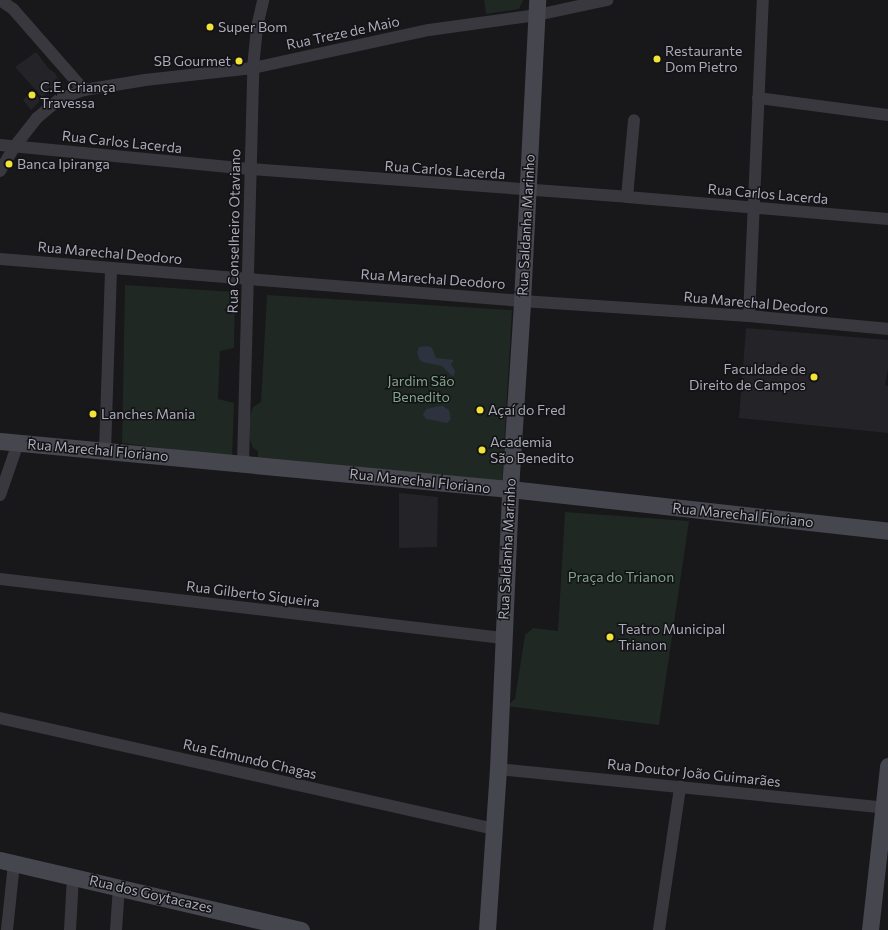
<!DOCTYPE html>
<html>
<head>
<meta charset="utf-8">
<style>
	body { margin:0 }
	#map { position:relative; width:888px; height:930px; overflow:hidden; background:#18171a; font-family:Commissioner,sans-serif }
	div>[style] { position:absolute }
	.built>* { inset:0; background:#242327 }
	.green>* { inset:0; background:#1f2822 }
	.water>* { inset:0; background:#2d323e }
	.street>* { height:12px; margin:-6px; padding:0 6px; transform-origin:6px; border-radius:6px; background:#39383f }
	.secondary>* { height:17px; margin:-8.5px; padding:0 8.5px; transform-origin:8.5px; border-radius:8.5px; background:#46464f }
	.dots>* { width:11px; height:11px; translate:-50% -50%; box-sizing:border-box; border:2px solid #131215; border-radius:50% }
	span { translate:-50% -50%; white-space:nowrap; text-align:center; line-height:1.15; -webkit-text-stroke:3px #131215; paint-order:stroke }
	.poi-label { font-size:14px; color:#aaaab9 }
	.left { translate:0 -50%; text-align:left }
	.right { translate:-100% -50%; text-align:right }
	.street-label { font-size:14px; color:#aaaab9 }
	.park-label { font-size:14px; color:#81a48c }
</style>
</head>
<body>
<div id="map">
	<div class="built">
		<div style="clip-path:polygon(36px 52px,49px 69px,55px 73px,61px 84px,42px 97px,15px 67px)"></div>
		<div style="clip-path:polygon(32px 90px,41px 100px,31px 110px,23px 100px)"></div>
		<div style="clip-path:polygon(746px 328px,888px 340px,888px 369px,885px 385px,888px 386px,888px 433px,739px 418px)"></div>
		<div style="clip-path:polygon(399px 493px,438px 497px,437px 547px,399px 548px)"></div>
	</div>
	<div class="green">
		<div style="clip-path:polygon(484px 0,523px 0,519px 9px,486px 14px)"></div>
		<div style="clip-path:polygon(125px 285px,235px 292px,234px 348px,220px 351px,218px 399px,234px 403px,232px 457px,122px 443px)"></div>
		<div style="clip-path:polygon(267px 295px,512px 310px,502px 481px,258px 457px,258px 451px,253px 448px,250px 440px,250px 416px,253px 407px,261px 402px)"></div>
		<div style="clip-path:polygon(565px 512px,689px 521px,659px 725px,507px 706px,515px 699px,525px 635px,533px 628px,558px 631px)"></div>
	</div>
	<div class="water">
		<div style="clip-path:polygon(428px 346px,432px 348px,436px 358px,454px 360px,451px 364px,455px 371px,454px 376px,451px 375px,442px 366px,422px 362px,419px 359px,417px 352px,419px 347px)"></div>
		<div style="clip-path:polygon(439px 406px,443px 406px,449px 410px,451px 419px,447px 423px,426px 419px,423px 415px,426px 409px)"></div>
	</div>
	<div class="street">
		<div style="left:0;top:0;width:16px;rotate:35deg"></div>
		<div style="left:13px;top:9px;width:108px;rotate:48.8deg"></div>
		<div style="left:758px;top:98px;width:131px;rotate:7.5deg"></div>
		<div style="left:0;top:145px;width:251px;rotate:5.5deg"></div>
		<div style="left:250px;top:169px;width:378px;rotate:4.2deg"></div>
		<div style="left:627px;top:197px;width:262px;rotate:4.8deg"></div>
		<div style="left:0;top:171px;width:29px;rotate:-59deg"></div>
		<div style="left:15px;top:146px;width:36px;rotate:-52deg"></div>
		<div style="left:37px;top:118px;width:30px;rotate:-40deg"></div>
		<div style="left:60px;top:99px;width:26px;rotate:-21deg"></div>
		<div style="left:84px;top:90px;width:62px;rotate:-9.3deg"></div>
		<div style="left:145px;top:80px;width:109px;rotate:-6.3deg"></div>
		<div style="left:253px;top:68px;width:180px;rotate:-12.2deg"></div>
		<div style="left:429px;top:30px;width:109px;rotate:-7.9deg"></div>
		<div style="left:537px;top:15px;width:72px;rotate:-12.1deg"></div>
		<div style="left:627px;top:197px;width:77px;rotate:-84.8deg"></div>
		<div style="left:0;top:259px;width:524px;rotate:4.6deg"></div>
		<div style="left:522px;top:301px;width:227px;rotate:3.8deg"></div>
		<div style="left:749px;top:316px;width:140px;rotate:5.3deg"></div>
		<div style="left:749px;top:316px;width:316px;rotate:-87.5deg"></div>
		<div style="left:105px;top:451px;width:183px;rotate:-88.1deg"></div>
		<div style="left:243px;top:463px;width:395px;rotate:-88.5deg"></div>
		<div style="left:253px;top:68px;width:41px;rotate:-84.4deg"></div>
		<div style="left:257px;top:27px;width:28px;rotate:-77deg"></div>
		<div style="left:0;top:495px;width:55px;rotate:-70.9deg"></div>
		<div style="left:0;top:579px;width:506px;rotate:6.69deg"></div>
		<div style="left:0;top:718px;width:506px;rotate:12.66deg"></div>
		<div style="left:498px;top:769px;width:392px;rotate:5.7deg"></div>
		<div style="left:7px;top:930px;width:67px;rotate:-84deg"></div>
		<div style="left:70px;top:930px;width:54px;rotate:-86.8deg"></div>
		<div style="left:116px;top:930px;width:44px;rotate:-86.1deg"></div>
		<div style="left:659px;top:930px;width:145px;rotate:-81.6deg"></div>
	</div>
	<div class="secondary">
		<div style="left:0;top:441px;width:512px;rotate:5.38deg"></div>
		<div style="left:510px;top:489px;width:380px;rotate:6.3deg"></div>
		<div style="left:0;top:860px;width:309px;rotate:13.1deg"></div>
		<div style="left:487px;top:930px;width:161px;rotate:-86.1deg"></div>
		<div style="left:498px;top:769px;width:280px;rotate:-87.5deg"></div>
		<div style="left:510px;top:489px;width:188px;rotate:-86.3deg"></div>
		<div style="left:522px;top:301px;width:301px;rotate:-87.1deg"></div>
		<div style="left:870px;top:930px;width:165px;rotate:-83.7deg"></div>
	</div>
	<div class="dots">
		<div style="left:210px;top:27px;background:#f2e337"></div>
		<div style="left:657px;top:59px;background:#f2e337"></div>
		<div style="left:239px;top:61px;background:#f2e337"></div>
		<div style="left:32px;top:95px;background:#f2e337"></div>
		<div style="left:9px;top:164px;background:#f2e337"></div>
		<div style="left:814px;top:377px;background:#f2e337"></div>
		<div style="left:480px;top:410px;background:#f2e337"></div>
		<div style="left:93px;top:414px;background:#f2e337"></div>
		<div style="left:482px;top:450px;background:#f2e337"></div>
		<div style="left:610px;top:637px;background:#f2e337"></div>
	</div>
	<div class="poi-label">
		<span class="left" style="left:218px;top:27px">Super Bom</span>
		<span class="left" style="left:665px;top:59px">Restaurante<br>Dom Pietro</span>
		<span class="right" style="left:231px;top:61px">SB Gourmet</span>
		<span class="left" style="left:40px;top:95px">C.E. Criança<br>Travessa</span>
		<span class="left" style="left:17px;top:164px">Banca Ipiranga</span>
		<span class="right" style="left:806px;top:377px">Faculdade de<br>Direito de Campos</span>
		<span class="left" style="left:488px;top:410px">Açaí do Fred</span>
		<span class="left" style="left:101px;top:414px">Lanches Mania</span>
		<span class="left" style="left:490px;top:450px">Academia<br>São Benedito</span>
		<span class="left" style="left:618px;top:637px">Teatro Municipal<br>Trianon</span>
	</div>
	<div class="street-label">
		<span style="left:343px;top:33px;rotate:-12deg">Rua Treze de Maio</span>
		<span style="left:122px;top:142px;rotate:6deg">Rua Carlos Lacerda</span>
		<span style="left:445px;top:170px;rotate:4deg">Rua Carlos Lacerda</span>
		<span style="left:768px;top:194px;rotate:5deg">Rua Carlos Lacerda</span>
		<span style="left:526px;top:225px;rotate:-87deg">Rua Saldanha Marinho</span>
		<span style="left:234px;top:231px;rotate:-89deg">Rua Conselheiro Otaviano</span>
		<span style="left:110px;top:253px;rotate:5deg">Rua Marechal Deodoro</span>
		<span style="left:433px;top:279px;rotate:4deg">Rua Marechal Deodoro</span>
		<span style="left:756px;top:303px;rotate:5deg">Rua Marechal Deodoro</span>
		<span style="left:98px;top:450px;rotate:5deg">Rua Marechal Floriano</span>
		<span style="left:420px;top:481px;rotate:6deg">Rua Marechal Floriano</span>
		<span style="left:743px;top:515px;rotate:6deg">Rua Marechal Floriano</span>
		<span style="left:507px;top:549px;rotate:-87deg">Rua Saldanha Marinho</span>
		<span style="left:253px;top:594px;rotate:7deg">Rua Gilberto Siqueira</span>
		<span style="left:250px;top:759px;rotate:13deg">Rua Edmundo Chagas</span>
		<span style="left:694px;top:773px;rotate:6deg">Rua Doutor João Guimarães</span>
		<span style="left:151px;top:894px;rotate:13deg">Rua dos Goytacazes</span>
	</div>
	<div class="park-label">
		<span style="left:421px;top:389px">Jardim São<br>Benedito</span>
		<span style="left:621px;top:577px">Praça do Trianon</span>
	</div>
</div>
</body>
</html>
